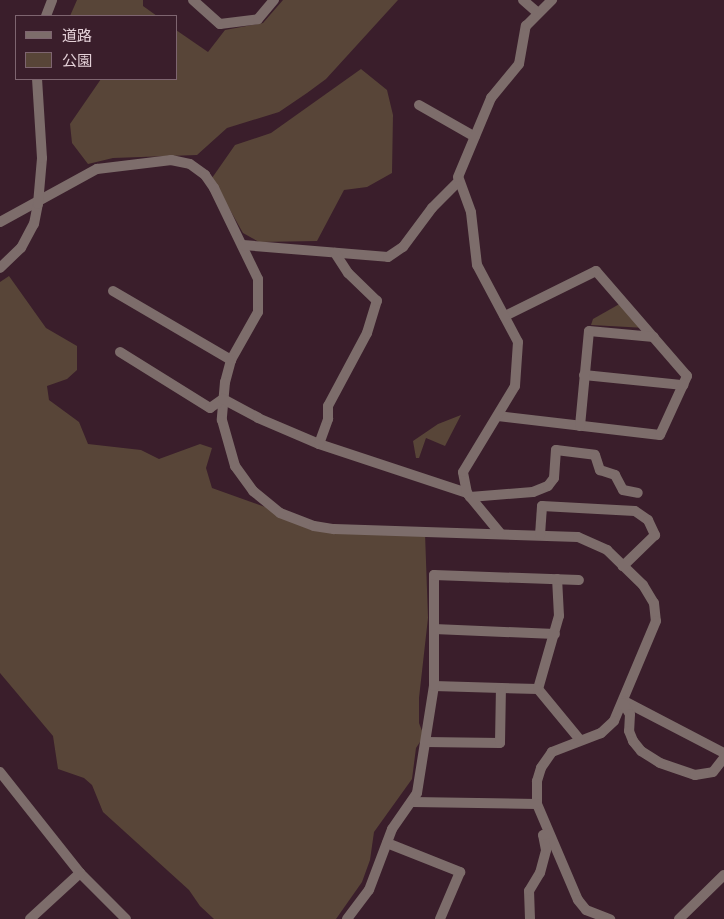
<!DOCTYPE html>
<html>
<head>
<meta charset="utf-8">
<style>
	body { margin:0 }
	#map { position:relative; width:724px; height:919px; overflow:hidden; background:#3a1e2b; font-family:Quicksand,"Noto Sans JP",sans-serif }
	div>[style] { position:absolute }
	.green>* { inset:0; background:#584538 }
	.minor>* { height:10px; margin:-5px; padding:0 5px; transform-origin:5px; border-radius:5px; background:#7d6d6b }
	span { translate:-50% -50%; white-space:nowrap; text-align:center; line-height:1.15; -webkit-text-stroke:5px #3a1e2b; paint-order:stroke }
	.legend { position:absolute; left:15px; top:15px; width:162px; height:65px; box-sizing:border-box; background:#3a1e2b; border:1px solid #7e6570; margin:0; padding:6px 9px; list-style:none; font-size:15px; color:#e3d0d7 }
	.legend li { display:flex; align-items:center; gap:10px; height:25px }
	.legend b { width:25px; border:1px solid #7e6570 }
</style>
</head>
<body>
<div id="map">
	<div class="green">
		<div style="clip-path:polygon(77px 0,143px 0,143px 6px,157px 16px,70px 16px)"></div>
		<div style="clip-path:polygon(283px 0,398px 0,326px 79px,307px 93px,279px 112px,227px 128px,197px 155px,113px 158px,88px 164px,72px 143px,70px 124px,101px 79px,176px 79px,176px 30px,208px 52px,225px 30px,263px 23px)"></div>
		<div style="clip-path:polygon(361px 69px,387px 90px,393px 115px,392px 173px,367px 187px,344px 190px,317px 241px,259px 242px,243px 233px,212px 178px,235px 145px,271px 133px)"></div>
		<div style="clip-path:polygon(9px 276px,46px 328px,77px 346px,77px 370px,67px 379px,47px 386px,49px 400px,79px 422px,88px 444px,141px 450px,159px 459px,200px 444px,212px 448px,206px 468px,212px 488px,321px 527px,425px 533px,428px 618px,419px 698px,419px 723px,424px 736px,416px 748px,412px 779px,374px 832px,370px 860px,362px 882px,336px 919px,214px 919px,200px 906px,189px 890px,103px 812px,92px 785px,84px 778px,58px 769px,53px 736px,0 673px,0 282px)"></div>
		<div style="clip-path:polygon(623px 302px,646px 328px,591px 325px,593px 319px)"></div>
		<div style="clip-path:polygon(461px 415px,445px 446px,426px 438px,419px 458px,416px 458px,413px 441px,438px 424px)"></div>
	</div>
	<div class="minor">
		<div style="left:193px;top:0;width:36px;rotate:42deg"></div>
		<div style="left:220px;top:24px;width:38px;rotate:-7deg"></div>
		<div style="left:258px;top:19px;width:25px;rotate:-50deg"></div>
		<div style="left:523px;top:0;width:20px;rotate:41deg"></div>
		<div style="left:46px;top:16px;width:17px;rotate:-69deg"></div>
		<div style="left:419px;top:105px;width:64px;rotate:29.7deg"></div>
		<div style="left:0;top:222px;width:111px;rotate:-28.7deg"></div>
		<div style="left:97px;top:169px;width:75px;rotate:-6.9deg"></div>
		<div style="left:171px;top:160px;width:19px;rotate:12deg"></div>
		<div style="left:190px;top:164px;width:19px;rotate:36deg"></div>
		<div style="left:205px;top:175px;width:16px;rotate:55deg"></div>
		<div style="left:214px;top:188px;width:101px;rotate:64.2deg"></div>
		<div style="left:258px;top:279px;width:33px;rotate:90deg"></div>
		<div style="left:258px;top:312px;width:55px;rotate:119.4deg"></div>
		<div style="left:231px;top:360px;width:23px;rotate:105deg"></div>
		<div style="left:225px;top:382px;width:38px;rotate:95deg"></div>
		<div style="left:222px;top:420px;width:48px;rotate:74.2deg"></div>
		<div style="left:235px;top:466px;width:31px;rotate:54deg"></div>
		<div style="left:253px;top:491px;width:35px;rotate:39deg"></div>
		<div style="left:280px;top:513px;width:36px;rotate:21deg"></div>
		<div style="left:314px;top:526px;width:20px;rotate:9deg"></div>
		<div style="left:334px;top:529px;width:244px;rotate:1.9deg"></div>
		<div style="left:578px;top:537px;width:32px;rotate:24deg"></div>
		<div style="left:607px;top:550px;width:50px;rotate:44.2deg"></div>
		<div style="left:643px;top:585px;width:21px;rotate:59deg"></div>
		<div style="left:654px;top:603px;width:18px;rotate:84deg"></div>
		<div style="left:656px;top:621px;width:108px;rotate:112.8deg"></div>
		<div style="left:614px;top:721px;width:18px;rotate:137deg"></div>
		<div style="left:601px;top:733px;width:53px;rotate:158.8deg"></div>
		<div style="left:552px;top:752px;width:19px;rotate:125deg"></div>
		<div style="left:541px;top:768px;width:14px;rotate:107deg"></div>
		<div style="left:537px;top:781px;width:23px;rotate:90deg"></div>
		<div style="left:537px;top:804px;width:104px;rotate:66.9deg"></div>
		<div style="left:578px;top:900px;width:13px;rotate:51deg"></div>
		<div style="left:586px;top:910px;width:26px;rotate:21deg"></div>
		<div style="left:243px;top:245px;width:145px;rotate:4.7deg"></div>
		<div style="left:388px;top:257px;width:18px;rotate:-34deg"></div>
		<div style="left:403px;top:247px;width:49px;rotate:-53.4deg"></div>
		<div style="left:432px;top:208px;width:37px;rotate:-45deg"></div>
		<div style="left:0;top:268px;width:29px;rotate:-44deg"></div>
		<div style="left:21px;top:248px;width:27px;rotate:-62deg"></div>
		<div style="left:34px;top:224px;width:20px;rotate:-79deg"></div>
		<div style="left:38px;top:204px;width:46px;rotate:-85deg"></div>
		<div style="left:42px;top:158px;width:79px;rotate:-93.6deg"></div>
		<div style="left:113px;top:291px;width:137px;rotate:30.3deg"></div>
		<div style="left:120px;top:352px;width:106px;rotate:31.9deg"></div>
		<div style="left:210px;top:408px;width:16px;rotate:-35deg"></div>
		<div style="left:223px;top:399px;width:40px;rotate:28deg"></div>
		<div style="left:258px;top:418px;width:66px;rotate:23.1deg"></div>
		<div style="left:319px;top:444px;width:156px;rotate:18.3deg"></div>
		<div style="left:584px;top:375px;width:100px;rotate:5.8deg"></div>
		<div style="left:498px;top:416px;width:163px;rotate:6.7deg"></div>
		<div style="left:660px;top:435px;width:65px;rotate:-65.4deg"></div>
		<div style="left:687px;top:376px;width:139px;rotate:-130.9deg"></div>
		<div style="left:596px;top:271px;width:102px;rotate:153.7deg"></div>
		<div style="left:580px;top:426px;width:95px;rotate:-84.6deg"></div>
		<div style="left:589px;top:331px;width:65px;rotate:5.3deg"></div>
		<div style="left:319px;top:444px;width:27px;rotate:-70deg"></div>
		<div style="left:328px;top:419px;width:13px;rotate:-90deg"></div>
		<div style="left:328px;top:406px;width:83px;rotate:-61.9deg"></div>
		<div style="left:367px;top:333px;width:34px;rotate:-73deg"></div>
		<div style="left:377px;top:301px;width:40px;rotate:-136deg"></div>
		<div style="left:348px;top:273px;width:24px;rotate:-123deg"></div>
		<div style="left:470px;top:497px;width:63px;rotate:-4.5deg"></div>
		<div style="left:533px;top:492px;width:16px;rotate:-22deg"></div>
		<div style="left:548px;top:486px;width:10px;rotate:-53deg"></div>
		<div style="left:554px;top:478px;width:28px;rotate:-86deg"></div>
		<div style="left:556px;top:450px;width:39px;rotate:7deg"></div>
		<div style="left:595px;top:455px;width:16px;rotate:72deg"></div>
		<div style="left:600px;top:470px;width:16px;rotate:18deg"></div>
		<div style="left:615px;top:475px;width:17px;rotate:62deg"></div>
		<div style="left:623px;top:490px;width:15px;rotate:11deg"></div>
		<div style="left:500px;top:533px;width:52px;rotate:-129.5deg"></div>
		<div style="left:467px;top:493px;width:21px;rotate:-101deg"></div>
		<div style="left:463px;top:472px;width:100px;rotate:-58.8deg"></div>
		<div style="left:515px;top:386px;width:44px;rotate:-86.1deg"></div>
		<div style="left:518px;top:342px;width:87px;rotate:-118deg"></div>
		<div style="left:477px;top:265px;width:53px;rotate:-96.5deg"></div>
		<div style="left:471px;top:212px;width:37px;rotate:-110deg"></div>
		<div style="left:458px;top:177px;width:86px;rotate:-67.3deg"></div>
		<div style="left:491px;top:98px;width:44px;rotate:-50.5deg"></div>
		<div style="left:519px;top:64px;width:39px;rotate:-80deg"></div>
		<div style="left:526px;top:26px;width:37px;rotate:-45deg"></div>
		<div style="left:540px;top:535px;width:29px;rotate:-86deg"></div>
		<div style="left:542px;top:506px;width:93px;rotate:3.1deg"></div>
		<div style="left:635px;top:511px;width:16px;rotate:35deg"></div>
		<div style="left:648px;top:520px;width:17px;rotate:65deg"></div>
		<div style="left:655px;top:535px;width:45px;rotate:135.9deg"></div>
		<div style="left:434px;top:629px;width:121px;rotate:2.4deg"></div>
		<div style="left:434px;top:686px;width:104px;rotate:1.7deg"></div>
		<div style="left:538px;top:689px;width:66px;rotate:50.5deg"></div>
		<div style="left:538px;top:689px;width:76px;rotate:-74deg"></div>
		<div style="left:559px;top:616px;width:37px;rotate:-93deg"></div>
		<div style="left:624px;top:701px;width:113px;rotate:27.5deg"></div>
		<div style="left:623px;top:703px;width:13px;rotate:58deg"></div>
		<div style="left:630px;top:714px;width:17px;rotate:93deg"></div>
		<div style="left:629px;top:731px;width:11px;rotate:68deg"></div>
		<div style="left:633px;top:741px;width:13px;rotate:51deg"></div>
		<div style="left:641px;top:751px;width:22px;rotate:32deg"></div>
		<div style="left:660px;top:763px;width:37px;rotate:19deg"></div>
		<div style="left:695px;top:775px;width:18px;rotate:-9deg"></div>
		<div style="left:713px;top:772px;width:18px;rotate:-52deg"></div>
		<div style="left:426px;top:742px;width:74px;rotate:0.8deg"></div>
		<div style="left:500px;top:743px;width:55px;rotate:-89deg"></div>
		<div style="left:0;top:772px;width:129px;rotate:51.6deg"></div>
		<div style="left:80px;top:873px;width:65px;rotate:45deg"></div>
		<div style="left:413px;top:802px;width:124px;rotate:0.9deg"></div>
		<div style="left:387px;top:843px;width:79px;rotate:21.7deg"></div>
		<div style="left:460px;top:872px;width:51px;rotate:113.1deg"></div>
		<div style="left:30px;top:919px;width:68px;rotate:-42.6deg"></div>
		<div style="left:347px;top:919px;width:36px;rotate:-53deg"></div>
		<div style="left:369px;top:890px;width:65px;rotate:-69.3deg"></div>
		<div style="left:392px;top:829px;width:44px;rotate:-55.2deg"></div>
		<div style="left:417px;top:793px;width:108px;rotate:-81deg"></div>
		<div style="left:434px;top:686px;width:111px;rotate:-90deg"></div>
		<div style="left:434px;top:575px;width:145px;rotate:2deg"></div>
		<div style="left:530px;top:919px;width:28px;rotate:-92deg"></div>
		<div style="left:529px;top:891px;width:21px;rotate:-59deg"></div>
		<div style="left:540px;top:873px;width:24px;rotate:-75deg"></div>
		<div style="left:546px;top:850px;width:15px;rotate:-101deg"></div>
		<div style="left:543px;top:835px;width:6px;rotate:-18deg"></div>
		<div style="left:679px;top:919px;width:63px;rotate:-44.4deg"></div>
	</div>
	<ul class="legend">
	<li><b style="height:6px;background:#7d6d6b"></b>道路</li>
	<li><b style="height:14px;background:#584538"></b>公園</li>
	</ul>
</div>
</body>
</html>
